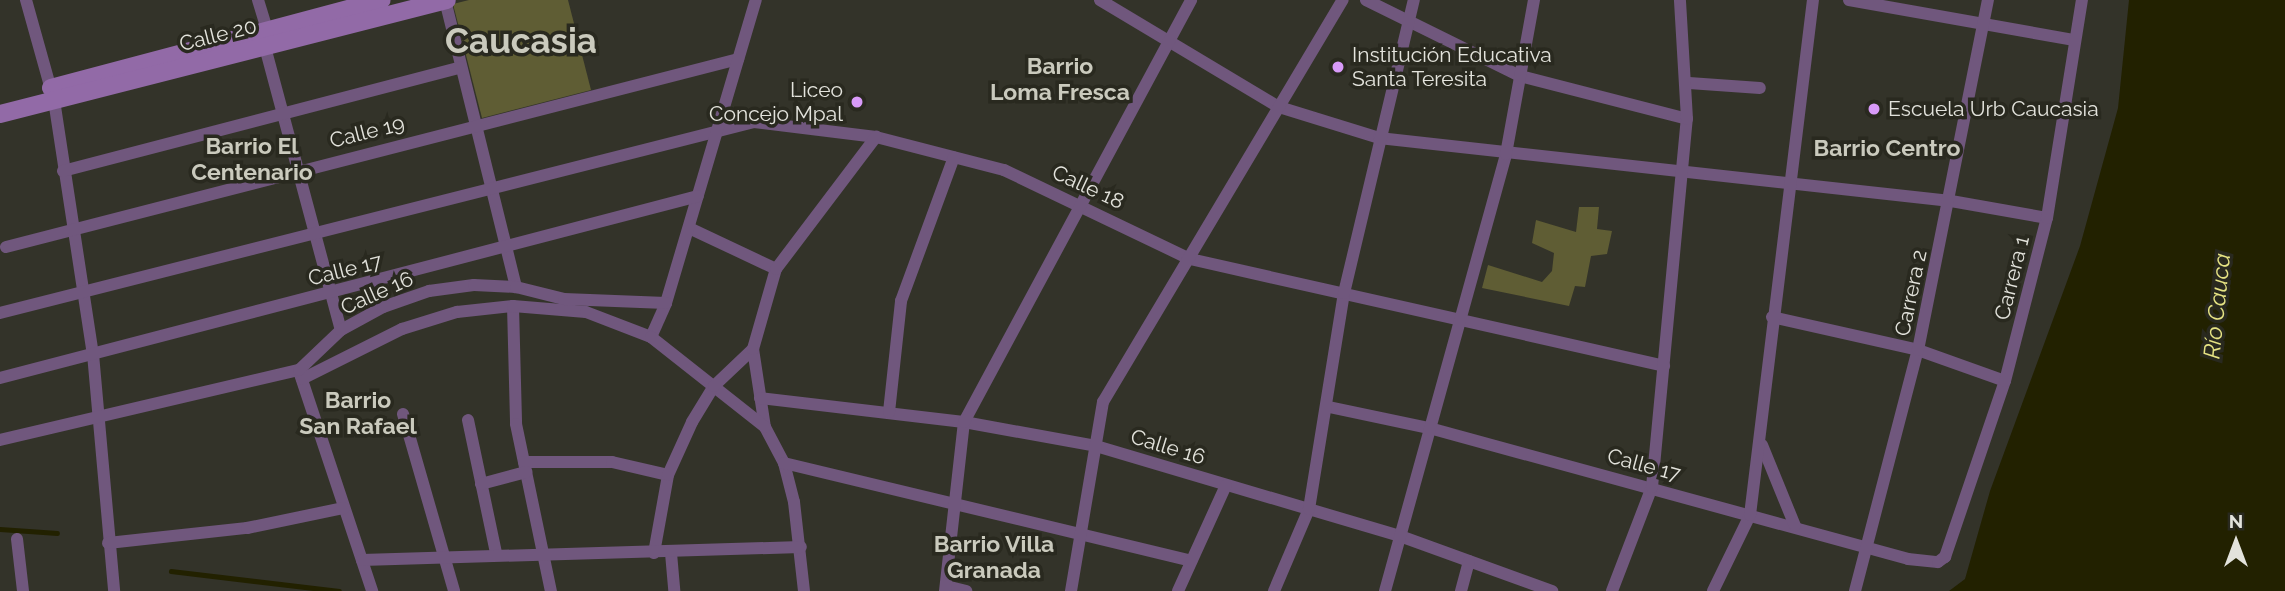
<!DOCTYPE html>
<html>
<head>
<meta charset="utf-8">
<style>
	body { margin:0 }
	#map { position:relative; width:2285px; height:591px; overflow:hidden; background:#333329; font-family:Raleway,sans-serif }
	div>[style] { position:absolute }
	.green>* { inset:0; background:#5f5d34 }
	.water>* { inset:0; background:#222100 }
	.stream>* { height:4.5px; margin:-2.25px; padding:0 2.25px; transform-origin:2.25px; border-radius:2.25px; background:#222100 }
	.street>* { height:12px; margin:-6px; padding:0 6px; transform-origin:6px; border-radius:6px; background:#70577d }
	.secondary>* { height:18px; margin:-9px; padding:0 9px; transform-origin:9px; border-radius:9px; background:#926aa7 }
	.dots>* { width:19px; height:19px; translate:-50% -50%; box-sizing:border-box; border:4px solid #29291f; border-radius:50% }
	span { translate:-50% -50%; white-space:nowrap; text-align:center; line-height:1.15; -webkit-text-stroke:7px #29291f; paint-order:stroke }
	.street-label { font-size:21px; color:#e3e3dc }
	.poi-label { font-size:21px; color:#e3e3dc }
	.left { translate:0 -50%; text-align:left }
	.right { translate:-100% -50%; text-align:right }
	.neighbourhood-label { font-size:23px; color:#cacabd; font-weight:700 }
	.water-label { font-size:23px; color:#e6e383; font-style:italic }
	.town-label { font-size:35px; color:#cacabd; font-weight:700 }
	.north { position:absolute; left:2201px; top:507px; width:70px; height:70px; -webkit-text-stroke:5px #29291f; paint-order:stroke; rotate:0deg; font-size:19px; font-weight:700; line-height:28px; text-align:center; color:#e3e3dc }
	.north::after { content:''; display:block; margin:auto; width:24px; height:32px; background:#e3e3dc; clip-path:polygon(50% 0,100% 100%,50% 72%,0 100%) }
</style>
</head>
<body>
<div id="map">
	<div class="green">
		<div style="clip-path:polygon(469px 0,568px 0,591px 90px,482px 118px,453px 4px)"></div>
		<div style="clip-path:polygon(1579px 207px,1599px 207px,1597px 229px,1612px 231px,1607px 254px,1591px 256px,1585px 287px,1575px 286px,1569px 306px,1482px 288px,1488px 265px,1542px 282px,1552px 271px,1554px 253px,1532px 243px,1536px 220px,1576px 232px)"></div>
	</div>
	<div class="water">
		<div style="clip-path:polygon(2129px 0,2285px 0,2285px 591px,1949px 591px,1965px 579px,1990px 491px,2080px 246px,2118px 108px)"></div>
	</div>
	<div class="stream">
		<div style="left:0;top:529px;width:57px;rotate:4deg"></div>
		<div style="left:171px;top:571px;width:169px;rotate:6.8deg"></div>
	</div>
	<div class="street">
		<div style="left:26px;top:0;width:104px;rotate:74.4deg"></div>
		<div style="left:54px;top:100px;width:257px;rotate:81.3deg"></div>
		<div style="left:93px;top:354px;width:238px;rotate:84.9deg"></div>
		<div style="left:258px;top:0;width:28px;rotate:73deg"></div>
		<div style="left:266px;top:27px;width:20px;rotate:93deg"></div>
		<div style="left:265px;top:47px;width:293px;rotate:75deg"></div>
		<div style="left:445px;top:0;width:296px;rotate:76.1deg"></div>
		<div style="left:1100px;top:0;width:209px;rotate:30.9deg"></div>
		<div style="left:1279px;top:107px;width:105px;rotate:17.2deg"></div>
		<div style="left:1379px;top:138px;width:575px;rotate:6.29deg"></div>
		<div style="left:1951px;top:201px;width:97px;rotate:10deg"></div>
		<div style="left:1366px;top:0;width:172px;rotate:26.3deg"></div>
		<div style="left:1520px;top:76px;width:172px;rotate:14.4deg"></div>
		<div style="left:1849px;top:0;width:229px;rotate:10.1deg"></div>
		<div style="left:1689px;top:83px;width:71px;rotate:4deg"></div>
		<div style="left:63px;top:171px;width:411px;rotate:-14.6deg"></div>
		<div style="left:689px;top:228px;width:96px;rotate:25.2deg"></div>
		<div style="left:6px;top:247px;width:756px;rotate:-14.4deg"></div>
		<div style="left:513px;top:306px;width:118px;rotate:88.5deg"></div>
		<div style="left:516px;top:424px;width:171px;rotate:78.2deg"></div>
		<div style="left:0;top:313px;width:778px;rotate:-14.21deg"></div>
		<div style="left:754px;top:122px;width:123px;rotate:7deg"></div>
		<div style="left:876px;top:137px;width:132px;rotate:14.5deg"></div>
		<div style="left:1004px;top:170px;width:206px;rotate:25.6deg"></div>
		<div style="left:1190px;top:259px;width:486px;rotate:12.7deg"></div>
		<div style="left:1772px;top:317px;width:150px;rotate:12.7deg"></div>
		<div style="left:1918px;top:350px;width:92px;rotate:19.6deg"></div>
		<div style="left:651px;top:337px;width:37px;rotate:-66deg"></div>
		<div style="left:666px;top:303px;width:316px;rotate:-73.5deg"></div>
		<div style="left:753px;top:349px;width:79px;rotate:81.3deg"></div>
		<div style="left:765px;top:427px;width:41px;rotate:62.2deg"></div>
		<div style="left:784px;top:463px;width:40px;rotate:75.6deg"></div>
		<div style="left:794px;top:502px;width:90px;rotate:83.6deg"></div>
		<div style="left:300px;top:374px;width:229px;rotate:71.6deg"></div>
		<div style="left:0;top:378px;width:721px;rotate:-14.61deg"></div>
		<div style="left:302px;top:379px;width:112px;rotate:-26.6deg"></div>
		<div style="left:402px;top:329px;width:58px;rotate:-17.2deg"></div>
		<div style="left:457px;top:312px;width:56px;rotate:-6.1deg"></div>
		<div style="left:513px;top:306px;width:73px;rotate:4.7deg"></div>
		<div style="left:586px;top:312px;width:70px;rotate:21deg"></div>
		<div style="left:651px;top:337px;width:145px;rotate:38.3deg"></div>
		<div style="left:760px;top:398px;width:205px;rotate:6.7deg"></div>
		<div style="left:964px;top:422px;width:134px;rotate:10.3deg"></div>
		<div style="left:1096px;top:446px;width:317px;rotate:16.5deg"></div>
		<div style="left:1400px;top:536px;width:162px;rotate:19.9deg"></div>
		<div style="left:1329px;top:407px;width:106px;rotate:11.9deg"></div>
		<div style="left:1433px;top:429px;width:492px;rotate:15.3deg"></div>
		<div style="left:1908px;top:559px;width:30px;rotate:6deg"></div>
		<div style="left:1938px;top:562px;width:9px;rotate:-36deg"></div>
		<div style="left:1945px;top:557px;width:186px;rotate:-71.2deg"></div>
		<div style="left:2005px;top:381px;width:168px;rotate:-75.6deg"></div>
		<div style="left:2047px;top:218px;width:221px;rotate:-80.9deg"></div>
		<div style="left:889px;top:412px;width:112px;rotate:-83.8deg"></div>
		<div style="left:901px;top:301px;width:153px;rotate:-69.8deg"></div>
		<div style="left:403px;top:414px;width:184px;rotate:73.9deg"></div>
		<div style="left:468px;top:420px;width:136px;rotate:78.1deg"></div>
		<div style="left:0;top:440px;width:307px;rotate:-13.2deg"></div>
		<div style="left:299px;top:370px;width:58px;rotate:-43.6deg"></div>
		<div style="left:341px;top:330px;width:48px;rotate:-28.7deg"></div>
		<div style="left:383px;top:307px;width:49px;rotate:-19.2deg"></div>
		<div style="left:429px;top:291px;width:45px;rotate:-7.6deg"></div>
		<div style="left:474px;top:285px;width:42px;rotate:2.7deg"></div>
		<div style="left:516px;top:287px;width:49px;rotate:14deg"></div>
		<div style="left:564px;top:299px;width:102px;rotate:2.2deg"></div>
		<div style="left:1762px;top:445px;width:87px;rotate:67.8deg"></div>
		<div style="left:524px;top:462px;width:88px"></div>
		<div style="left:612px;top:462px;width:57px;rotate:13.1deg"></div>
		<div style="left:784px;top:463px;width:419px;rotate:13.5deg"></div>
		<div style="left:481px;top:484px;width:47px;rotate:-14.9deg"></div>
		<div style="left:17px;top:539px;width:52px;rotate:83.4deg"></div>
		<div style="left:108px;top:543px;width:140px;rotate:-6.2deg"></div>
		<div style="left:247px;top:528px;width:99px;rotate:-11.7deg"></div>
		<div style="left:654px;top:553px;width:79px;rotate:-79.8deg"></div>
		<div style="left:668px;top:475px;width:58px;rotate:-65.6deg"></div>
		<div style="left:692px;top:422px;width:42px;rotate:-58.6deg"></div>
		<div style="left:714px;top:386px;width:54px;rotate:-43.5deg"></div>
		<div style="left:753px;top:349px;width:83px;rotate:-74deg"></div>
		<div style="left:776px;top:269px;width:166px;rotate:-52.9deg"></div>
		<div style="left:671px;top:553px;width:38px;rotate:85deg"></div>
		<div style="left:362px;top:560px;width:439px;rotate:-1.7deg"></div>
		<div style="left:946px;top:586px;width:21px;rotate:14deg"></div>
		<div style="left:945px;top:591px;width:170px;rotate:-83.6deg"></div>
		<div style="left:964px;top:422px;width:479px;rotate:-61.7deg"></div>
		<div style="left:1071px;top:591px;width:192px;rotate:-80.4deg"></div>
		<div style="left:1103px;top:402px;width:468px;rotate:-59.2deg"></div>
		<div style="left:1178px;top:591px;width:116px;rotate:-65.6deg"></div>
		<div style="left:1274px;top:591px;width:89px;rotate:-66.9deg"></div>
		<div style="left:1309px;top:509px;width:219px;rotate:-80.8deg"></div>
		<div style="left:1344px;top:293px;width:301px;rotate:-76.6deg"></div>
		<div style="left:1385px;top:591px;width:453px;rotate:-74.5deg"></div>
		<div style="left:1506px;top:154px;width:157px;rotate:-79.7deg"></div>
		<div style="left:1461px;top:591px;width:31px;rotate:-75deg"></div>
		<div style="left:1612px;top:591px;width:111px;rotate:-69deg"></div>
		<div style="left:1652px;top:487px;width:370px;rotate:-84.6deg"></div>
		<div style="left:1687px;top:119px;width:119px;rotate:-93.4deg"></div>
		<div style="left:1713px;top:591px;width:85px;rotate:-64deg"></div>
		<div style="left:1750px;top:515px;width:519px;rotate:-83.03deg"></div>
		<div style="left:1855px;top:591px;width:249px;rotate:-75.4deg"></div>
		<div style="left:1918px;top:350px;width:357px;rotate:-78.7deg"></div>
	</div>
	<div class="secondary">
		<div style="left:51px;top:88px;width:342px;rotate:-14.9deg"></div>
		<div style="left:0;top:114px;width:461px;rotate:-14.3deg"></div>
	</div>
	<div class="dots">
		<div style="left:1338px;top:67px;background:#d89af8"></div>
		<div style="left:857px;top:102px;background:#d89af8"></div>
		<div style="left:1874px;top:109px;background:#d89af8"></div>
	</div>
	<div class="street-label">
		<span style="left:218px;top:35px;rotate:-14deg">Calle 20</span>
		<span style="left:367px;top:132px;rotate:-14deg">Calle 19</span>
		<span style="left:1088px;top:187px;rotate:25deg">Calle 18</span>
		<span style="left:345px;top:270px;rotate:-14deg">Calle 17</span>
		<span style="left:2012px;top:278px;rotate:-76deg">Carrera 1</span>
		<span style="left:377px;top:293px;rotate:-24deg">Calle 16</span>
		<span style="left:1911px;top:293px;rotate:-78deg">Carrera 2</span>
		<span style="left:1168px;top:447px;rotate:17deg">Calle 16</span>
		<span style="left:1644px;top:465px;rotate:15deg">Calle 17</span>
	</div>
	<div class="poi-label">
		<span class="left" style="left:1352px;top:67px">Institución Educativa<br>Santa Teresita</span>
		<span class="right" style="left:843px;top:102px">Liceo<br>Concejo Mpal</span>
		<span class="left" style="left:1888px;top:109px">Escuela Urb Caucasia</span>
	</div>
	<div class="neighbourhood-label">
		<span style="left:1060px;top:79px">Barrio<br>Loma Fresca</span>
		<span style="left:252px;top:159px">Barrio El<br>Centenario</span>
		<span style="left:1887px;top:148px">Barrio Centro</span>
		<span style="left:358px;top:413px">Barrio<br>San Rafael</span>
		<span style="left:994px;top:557px">Barrio Villa<br>Granada</span>
	</div>
	<div class="water-label">
		<span style="left:2217px;top:306px;rotate:-84deg">Río Cauca</span>
	</div>
	<div class="town-label">
		<span style="left:521px;top:41px">Caucasia</span>
	</div>
	<div class="north">N</div>
</div>
</body>
</html>
